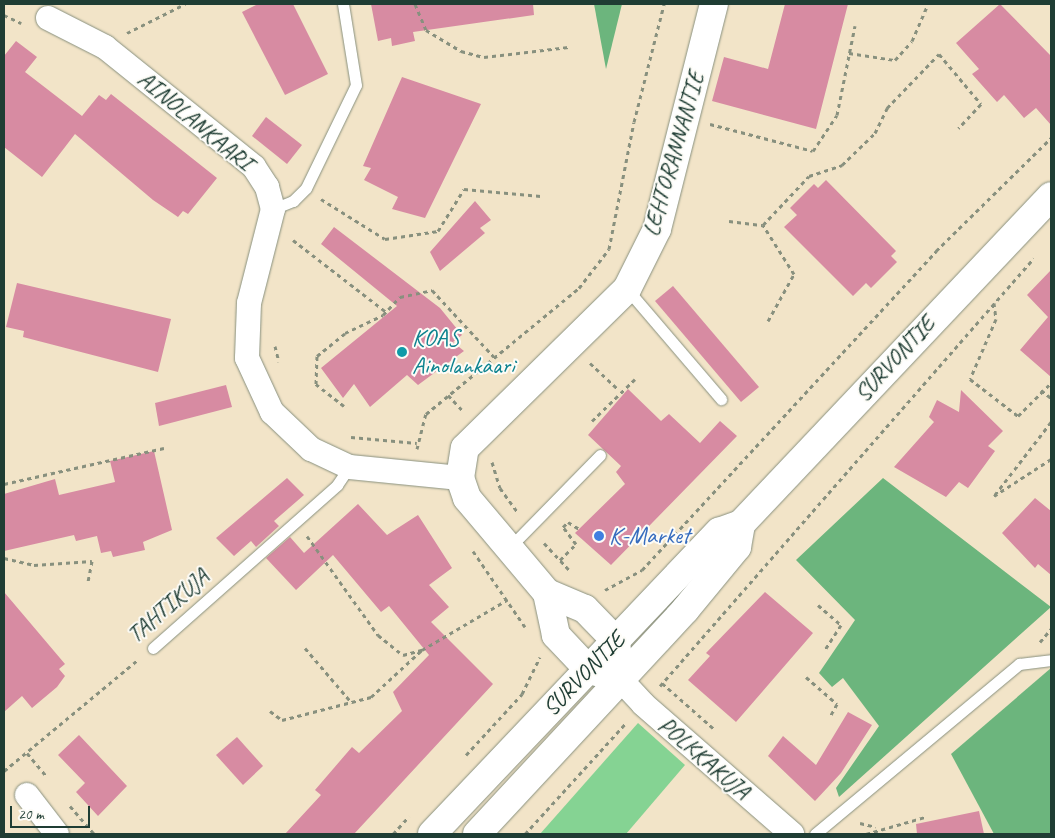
<!DOCTYPE html>
<html>
<head>
<meta charset="utf-8">
<style>
	body { margin:0 }
	#map { position:relative; width:1055px; height:838px; overflow:hidden; background:#f2e4c8; font-family:Caveat,sans-serif }
	div>[style] { position:absolute }
	.green>* { inset:0; background:#85d393 }
	.forest>* { inset:0; background:#6cb57d }
	.building>* { inset:0; background:#d78ba2 }
	.path>* { height:3px; margin-top:-1.5px; transform-origin:0; background:repeating-linear-gradient(90deg,#88907e 0 4px,transparent 0 8px) }
	.roads { filter:drop-shadow(0 0 1px #88907e) drop-shadow(0 0 1px #88907e) }
	.service>* { height:11px; margin:-5.5px; padding:0 5.5px; transform-origin:5.5px; border-radius:5.5px; background:#fff }
	.minor>* { height:24px; margin:-12px; padding:0 12px; transform-origin:12px; border-radius:12px; background:#fff }
	.tertiary>* { height:28px; margin:-14px; padding:0 14px; transform-origin:14px; border-radius:14px; background:#fff }
	.secondary>* { height:28px; margin:-14px; padding:0 14px; transform-origin:14px; border-radius:14px; background:#fff }
	.dots>* { width:14px; height:14px; translate:-50% -50%; box-sizing:border-box; border:2px solid #fdfcf7; border-radius:50% }
	span { translate:-50% -50%; white-space:nowrap; text-align:center; line-height:1.15; -webkit-text-stroke:4px #fdfcf7; paint-order:stroke }
	.street-label { font-size:24px; color:#1f3d34 }
	.culture-label { font-size:24px; color:#0d838f }
	.left { translate:0 -50%; text-align:left }
	.shop-label { font-size:24px; color:#366cbe }
	.frame { position:absolute; inset:0; border:5px solid #1f3d34; pointer-events:none }
	.scale { position:absolute; left:10px; top:806px; width:80px; height:22px; box-sizing:border-box; border:2px solid #1f3d34; border-top:0; padding-left:6px; font-size:15px; line-height:18px; white-space:nowrap; color:#1f3d34; -webkit-text-stroke:4px #fdfcf7; paint-order:stroke }
</style>
</head>
<body>
<div id="map">
	<div class="green">
		<div style="clip-path:polygon(638px 723px,685px 765px,626px 834px,540px 834px)"></div>
	</div>
	<div class="forest">
		<div style="clip-path:polygon(594px 4px,622px 4px,606px 69px)"></div>
		<div style="clip-path:polygon(883px 478px,1051px 607px,839px 797px,836px 788px,879px 726px,843px 678px,832px 687px,819px 673px,855px 620px,796px 560px)"></div>
		<div style="clip-path:polygon(1051px 668px,1051px 834px,994px 834px,951px 754px)"></div>
	</div>
	<div class="building">
		<div style="clip-path:polygon(258px 4px,293px 4px,328px 74px,285px 95px,242px 12px)"></div>
		<div style="clip-path:polygon(371px 4px,533px 4px,534px 15px,413px 32px,415px 41px,392px 46px,391px 38px,378px 41px)"></div>
		<div style="clip-path:polygon(785px 4px,848px 4px,816px 129px,712px 101px,724px 57px,768px 69px)"></div>
		<div style="clip-path:polygon(1000px 4px,1051px 56px,1051px 125px,1036px 108px,1024px 118px,1004px 95px,997px 102px,972px 74px,979px 69px,956px 43px)"></div>
		<div style="clip-path:polygon(16px 41px,37px 57px,25px 72px,82px 116px,99px 95px,106px 100px,111px 94px,217px 178px,188px 214px,183px 211px,178px 217px,153px 200px,75px 134px,42px 177px,4px 147px,4px 56px)"></div>
		<div style="clip-path:polygon(402px 77px,481px 104px,425px 218px,392px 209px,398px 197px,364px 180px,371px 168px,363px 166px)"></div>
		<div style="clip-path:polygon(266px 117px,302px 145px,287px 164px,252px 136px)"></div>
		<div style="clip-path:polygon(826px 180px,896px 251px,891px 256px,897px 262px,871px 288px,866px 283px,853px 296px,784px 227px,797px 215px,790px 208px,814px 184px,818px 188px)"></div>
		<div style="clip-path:polygon(475px 201px,491px 220px,480px 228px,485px 233px,440px 271px,430px 252px)"></div>
		<div style="clip-path:polygon(334px 227px,440px 308px,462px 335px,453px 342px,464px 351px,418px 385px,407px 375px,370px 407px,354px 384px,343px 398px,321px 368px,397px 306px,321px 244px)"></div>
		<div style="clip-path:polygon(1051px 270px,1051px 377px,1020px 350px,1048px 317px,1027px 295px)"></div>
		<div style="clip-path:polygon(17px 283px,171px 319px,158px 372px,23px 337px,24px 331px,6px 327px)"></div>
		<div style="clip-path:polygon(673px 286px,759px 387px,741px 402px,655px 301px)"></div>
		<div style="clip-path:polygon(226px 385px,232px 407px,159px 426px,155px 403px)"></div>
		<div style="clip-path:polygon(628px 389px,661px 421px,669px 414px,700px 443px,720px 421px,737px 436px,611px 565px,575px 533px,625px 484px,616px 472px,621px 466px,588px 435px)"></div>
		<div style="clip-path:polygon(961px 390px,1003px 431px,988px 446px,995px 451px,968px 488px,959px 482px,946px 497px,894px 467px,934px 422px,929px 417px,937px 400px,959px 412px)"></div>
		<div style="clip-path:polygon(154px 451px,172px 530px,143px 542px,145px 550px,113px 557px,111px 551px,101px 553px,97px 536px,76px 541px,74px 535px,4px 551px,4px 494px,55px 479px,59px 495px,115px 482px,110px 461px)"></div>
		<div style="clip-path:polygon(287px 478px,304px 495px,274px 521px,279px 526px,256px 547px,251px 541px,234px 556px,216px 538px)"></div>
		<div style="clip-path:polygon(1035px 498px,1051px 511px,1051px 575px,1038px 564px,1035px 568px,1002px 533px)"></div>
		<div style="clip-path:polygon(358px 504px,387px 535px,418px 515px,452px 568px,429px 585px,449px 607px,431px 622px,493px 684px,354px 834px,285px 834px,321px 795px,315px 790px,352px 747px,359px 753px,402px 711px,393px 692px,429px 655px,389px 606px,381px 612px,333px 555px,296px 590px,266px 558px,290px 537px,304px 553px)"></div>
		<div style="clip-path:polygon(4px 592px,65px 664px,59px 669px,65px 676px,57px 687px,32px 708px,22px 696px,4px 712px)"></div>
		<div style="clip-path:polygon(765px 592px,813px 633px,736px 722px,688px 680px,710px 656px,706px 653px)"></div>
		<div style="clip-path:polygon(848px 712px,872px 725px,841px 773px,815px 801px,768px 756px,783px 736px,816px 765px)"></div>
		<div style="clip-path:polygon(79px 735px,127px 786px,98px 816px,76px 792px,85px 783px,58px 755px)"></div>
		<div style="clip-path:polygon(237px 737px,263px 766px,243px 785px,216px 755px)"></div>
		<div style="clip-path:polygon(979px 811px,984px 834px,917px 834px,916px 824px)"></div>
	</div>
	<div class="path">
		<div style="left:415px;top:4px;width:28px;rotate:67deg"></div>
		<div style="left:426px;top:30px;width:41px;rotate:31deg"></div>
		<div style="left:461px;top:51px;width:24px;rotate:15deg"></div>
		<div style="left:484px;top:57px;width:85px;rotate:-6.8deg"></div>
		<div style="left:4px;top:15px;width:19px;rotate:25deg"></div>
		<div style="left:127px;top:33px;width:65px;rotate:-26.6deg"></div>
		<div style="left:849px;top:53px;width:47px;rotate:8.7deg"></div>
		<div style="left:895px;top:60px;width:25px;rotate:-48deg"></div>
		<div style="left:912px;top:41px;width:40px;rotate:-66.6deg"></div>
		<div style="left:710px;top:124px;width:106px;rotate:14.7deg"></div>
		<div style="left:813px;top:151px;width:43px;rotate:-56.3deg"></div>
		<div style="left:837px;top:115px;width:91px;rotate:-78.6deg"></div>
		<div style="left:321px;top:199px;width:75px;rotate:32deg"></div>
		<div style="left:385px;top:239px;width:54px;rotate:-8.6deg"></div>
		<div style="left:438px;top:231px;width:49px;rotate:-58.2deg"></div>
		<div style="left:464px;top:189px;width:77px;rotate:5.2deg"></div>
		<div style="left:729px;top:221px;width:34px;rotate:7deg"></div>
		<div style="left:293px;top:240px;width:118px;rotate:37.7deg"></div>
		<div style="left:994px;top:303px;width:16px;rotate:83deg"></div>
		<div style="left:996px;top:319px;width:65px;rotate:113.4deg"></div>
		<div style="left:970px;top:379px;width:61px;rotate:37.6deg"></div>
		<div style="left:1018px;top:416px;width:47px;rotate:-45deg"></div>
		<div style="left:768px;top:321px;width:54px;rotate:-61deg"></div>
		<div style="left:794px;top:274px;width:58px;rotate:-122.3deg"></div>
		<div style="left:763px;top:225px;width:67px;rotate:-46.8deg"></div>
		<div style="left:809px;top:176px;width:35px;rotate:-18deg"></div>
		<div style="left:842px;top:165px;width:46px;rotate:-44.1deg"></div>
		<div style="left:875px;top:133px;width:28px;rotate:-64deg"></div>
		<div style="left:887px;top:108px;width:75px;rotate:-46.1deg"></div>
		<div style="left:939px;top:54px;width:65px;rotate:50deg"></div>
		<div style="left:981px;top:104px;width:33px;rotate:133deg"></div>
		<div style="left:275px;top:346px;width:16px;rotate:76deg"></div>
		<div style="left:590px;top:363px;width:40px;rotate:43deg"></div>
		<div style="left:1041px;top:390px;width:13px;rotate:39deg"></div>
		<div style="left:448px;top:395px;width:23px;rotate:47deg"></div>
		<div style="left:344px;top:406px;width:36px;rotate:-142deg"></div>
		<div style="left:316px;top:384px;width:28px;rotate:-88deg"></div>
		<div style="left:317px;top:356px;width:36px;rotate:-39deg"></div>
		<div style="left:345px;top:333px;width:42px;rotate:-25.3deg"></div>
		<div style="left:383px;top:315px;width:25px;rotate:-47deg"></div>
		<div style="left:400px;top:297px;width:33px;rotate:-12deg"></div>
		<div style="left:432px;top:290px;width:91px;rotate:47.2deg"></div>
		<div style="left:592px;top:421px;width:60px;rotate:-44.3deg"></div>
		<div style="left:1051px;top:422px;width:93px;rotate:127.6deg"></div>
		<div style="left:994px;top:496px;width:68px;rotate:-33deg"></div>
		<div style="left:351px;top:437px;width:66px;rotate:5.2deg"></div>
		<div style="left:417px;top:449px;width:36px;rotate:-76deg"></div>
		<div style="left:426px;top:414px;width:198px;rotate:-39.5deg"></div>
		<div style="left:579px;top:288px;width:49px;rotate:-52.4deg"></div>
		<div style="left:609px;top:249px;width:129px;rotate:-78.9deg"></div>
		<div style="left:634px;top:122px;width:122px;rotate:-75.7deg"></div>
		<div style="left:492px;top:462px;width:27px;rotate:73deg"></div>
		<div style="left:500px;top:488px;width:29px;rotate:54deg"></div>
		<div style="left:4px;top:484px;width:164px;rotate:-12.7deg"></div>
		<div style="left:307px;top:536px;width:122px;rotate:54.4deg"></div>
		<div style="left:378px;top:635px;width:32px;rotate:39deg"></div>
		<div style="left:403px;top:655px;width:20px;rotate:-15deg"></div>
		<div style="left:422px;top:650px;width:99px;rotate:-30.5deg"></div>
		<div style="left:544px;top:543px;width:38px;rotate:47deg"></div>
		<div style="left:473px;top:551px;width:92px;rotate:55.6deg"></div>
		<div style="left:4px;top:558px;width:31px;rotate:13deg"></div>
		<div style="left:34px;top:565px;width:58px;rotate:-3.9deg"></div>
		<div style="left:92px;top:561px;width:21px;rotate:101deg"></div>
		<div style="left:560px;top:560px;width:23px;rotate:-45deg"></div>
		<div style="left:576px;top:544px;width:21px;rotate:-127deg"></div>
		<div style="left:563px;top:527px;width:7px;rotate:-45deg"></div>
		<div style="left:568px;top:522px;width:13px;rotate:32deg"></div>
		<div style="left:605px;top:590px;width:42px;rotate:-28.4deg"></div>
		<div style="left:642px;top:570px;width:434px;rotate:-47.3deg"></div>
		<div style="left:936px;top:251px;width:161px;rotate:-44.5deg"></div>
		<div style="left:818px;top:605px;width:30px;rotate:41deg"></div>
		<div style="left:841px;top:625px;width:30px;rotate:123deg"></div>
		<div style="left:1040px;top:642px;width:17px;rotate:-50deg"></div>
		<div style="left:305px;top:648px;width:72px;rotate:49.5deg"></div>
		<div style="left:806px;top:677px;width:41px;rotate:41.1deg"></div>
		<div style="left:837px;top:704px;width:13px;rotate:119deg"></div>
		<div style="left:662px;top:683px;width:69px;rotate:41.5deg"></div>
		<div style="left:660px;top:686px;width:568px;rotate:-48.85deg"></div>
		<div style="left:270px;top:711px;width:15px;rotate:37deg"></div>
		<div style="left:282px;top:720px;width:92px;rotate:-14.5deg"></div>
		<div style="left:371px;top:697px;width:69px;rotate:-42.7deg"></div>
		<div style="left:27px;top:753px;width:30px;rotate:50deg"></div>
		<div style="left:466px;top:755px;width:83px;rotate:-47.4deg"></div>
		<div style="left:522px;top:694px;width:41px;rotate:-64.1deg"></div>
		<div style="left:4px;top:771px;width:175px;rotate:-39.7deg"></div>
		<div style="left:70px;top:806px;width:37px;rotate:49deg"></div>
		<div style="left:860px;top:823px;width:16px;rotate:14deg"></div>
		<div style="left:393px;top:834px;width:24px;rotate:-48deg"></div>
		<div style="left:525px;top:834px;width:151px;rotate:-47.7deg"></div>
		<div style="left:866px;top:834px;width:61px;rotate:-16.1deg"></div>
	</div>
	<div class="roads">
		<div class="service">
			<div style="left:273px;top:209px;width:22px;rotate:-22deg"></div>
			<div style="left:293px;top:201px;width:18px;rotate:-45deg"></div>
			<div style="left:306px;top:188px;width:114px;rotate:-64.1deg"></div>
			<div style="left:356px;top:85px;width:82px;rotate:-99.1deg"></div>
			<div style="left:627px;top:289px;width:145px;rotate:49.5deg"></div>
			<div style="left:509px;top:548px;width:130px;rotate:-45.6deg"></div>
			<div style="left:153px;top:648px;width:246px;rotate:-41.5deg"></div>
			<div style="left:337px;top:485px;width:22px;rotate:-56deg"></div>
			<div style="left:815px;top:834px;width:266px;rotate:-39.8deg"></div>
			<div style="left:1019px;top:664px;width:32px;rotate:-7deg"></div>
		</div>
		<div class="minor">
			<div style="left:48px;top:18px;width:64px;rotate:27deg"></div>
			<div style="left:105px;top:47px;width:191px;rotate:38.8deg"></div>
			<div style="left:254px;top:167px;width:24px;rotate:57deg"></div>
			<div style="left:267px;top:187px;width:23px;rotate:75deg"></div>
			<div style="left:273px;top:209px;width:97px;rotate:104.3deg"></div>
			<div style="left:249px;top:303px;width:55px;rotate:92.1deg"></div>
			<div style="left:247px;top:358px;width:60px;rotate:65.2deg"></div>
			<div style="left:272px;top:412px;width:54px;rotate:43.5deg"></div>
			<div style="left:311px;top:449px;width:42px;rotate:25.3deg"></div>
			<div style="left:349px;top:467px;width:112px;rotate:5.7deg"></div>
			<div style="left:620px;top:679px;width:34px;rotate:47deg"></div>
			<div style="left:643px;top:704px;width:198px;rotate:41.1deg"></div>
			<div style="left:27px;top:795px;width:49px;rotate:52.4deg"></div>
		</div>
		<div class="tertiary">
			<div style="left:547px;top:593px;width:41px;rotate:22.8deg"></div>
			<div style="left:585px;top:609px;width:45px;rotate:45.9deg"></div>
			<div style="left:616px;top:641px;width:38px;rotate:84deg"></div>
			<div style="left:620px;top:679px;width:34px;rotate:-163deg"></div>
			<div style="left:588px;top:669px;width:47px;rotate:-133.3deg"></div>
			<div style="left:556px;top:635px;width:43px;rotate:-102.1deg"></div>
			<div style="left:547px;top:593px;width:124px;rotate:-130.1deg"></div>
			<div style="left:467px;top:498px;width:21px;rotate:-109deg"></div>
			<div style="left:460px;top:478px;width:30px;rotate:-81deg"></div>
			<div style="left:465px;top:448px;width:227px;rotate:-44.5deg"></div>
			<div style="left:627px;top:289px;width:67px;rotate:-63.4deg"></div>
			<div style="left:657px;top:229px;width:232px;rotate:-75.8deg"></div>
		</div>
		<div class="secondary">
			<div style="left:432px;top:834px;width:417px;rotate:-46.5deg"></div>
			<div style="left:719px;top:532px;width:23px;rotate:-20deg"></div>
			<div style="left:741px;top:524px;width:451px;rotate:-46.6deg"></div>
			<div style="left:477px;top:834px;width:306px;rotate:-47.1deg"></div>
			<div style="left:685px;top:610px;width:82px;rotate:-50.5deg"></div>
			<div style="left:737px;top:547px;width:23px;rotate:-80deg"></div>
		</div>
	</div>
	<div class="dots">
		<div style="left:402px;top:352px;background:#0f9aa8"></div>
		<div style="left:599px;top:536px;background:#3f7fe0"></div>
	</div>
	<div class="street-label">
		<span style="left:195px;top:121px;rotate:40deg">AINOLANKAARI</span>
		<span style="left:674px;top:154px;rotate:-74deg">LEHTORANNANTIE</span>
		<span style="left:895px;top:359px;rotate:-47deg">SURVONTIE</span>
		<span style="left:168px;top:606px;rotate:-41deg">TAHTIKUJA</span>
		<span style="left:584px;top:674px;rotate:-46deg">SURVONTIE</span>
		<span style="left:704px;top:758px;rotate:41deg">POLKKAKUJA</span>
	</div>
	<div class="culture-label">
		<span class="left" style="left:412px;top:352px">KOAS<br>Ainolankaari</span>
	</div>
	<div class="shop-label">
		<span class="left" style="left:609px;top:536px">K-Market</span>
	</div>
	<div class="frame"></div>
	<div class="scale">20 m</div>
</div>
</body>
</html>
